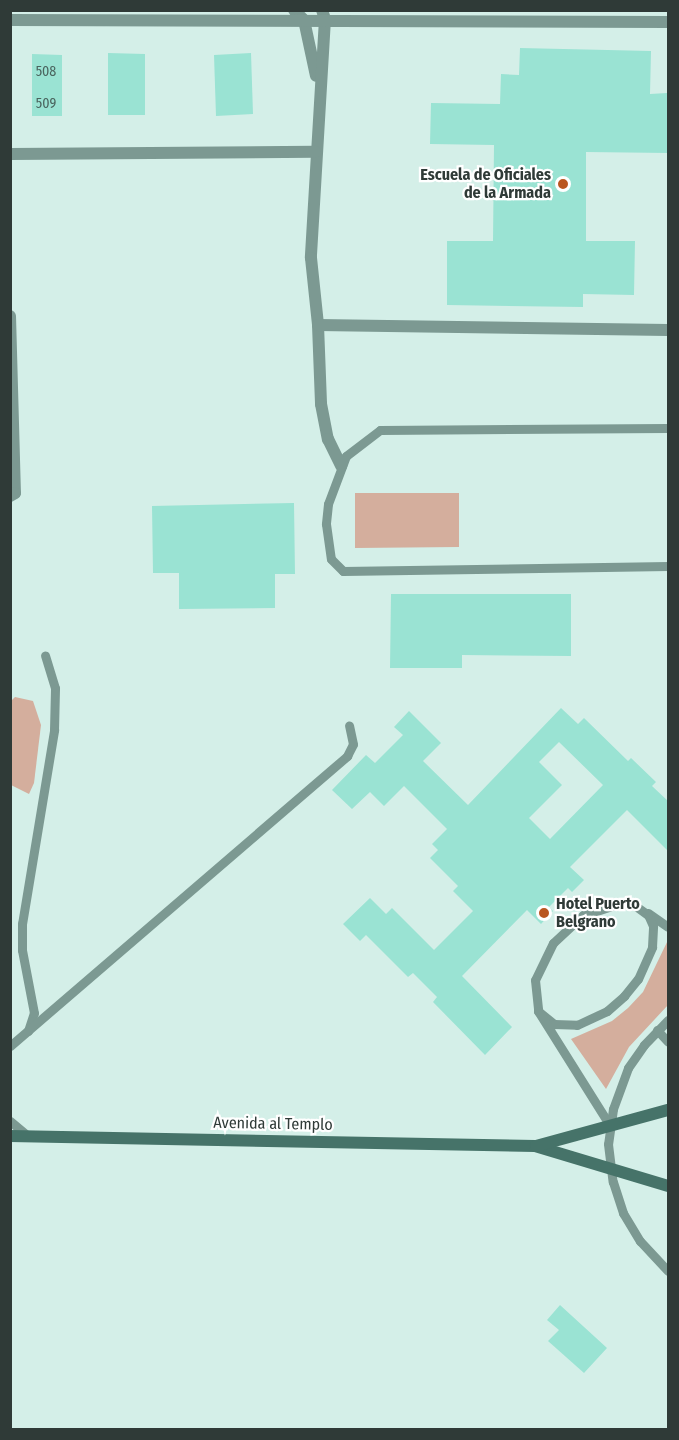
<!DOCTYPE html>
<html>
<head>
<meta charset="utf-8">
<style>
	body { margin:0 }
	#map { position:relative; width:679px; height:1440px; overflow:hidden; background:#d4efe8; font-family:"Fira Sans Condensed",sans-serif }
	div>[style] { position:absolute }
	.green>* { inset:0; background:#d4ae9d }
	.building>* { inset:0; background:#9ae3d3 }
	.lane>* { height:9px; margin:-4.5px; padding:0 4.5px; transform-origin:4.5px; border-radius:4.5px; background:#7c9992 }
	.street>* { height:12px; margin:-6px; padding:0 6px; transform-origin:6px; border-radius:6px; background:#7c9992 }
	.secondary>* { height:12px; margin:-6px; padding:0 6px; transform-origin:6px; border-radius:6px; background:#467369 }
	.dots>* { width:16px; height:16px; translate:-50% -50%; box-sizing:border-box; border:3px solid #fff; border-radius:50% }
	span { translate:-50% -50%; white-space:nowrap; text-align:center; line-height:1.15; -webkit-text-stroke:4.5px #fff; paint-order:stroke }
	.number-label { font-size:14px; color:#4a645e }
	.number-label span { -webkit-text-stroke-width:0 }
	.poi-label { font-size:16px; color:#2f3a37; font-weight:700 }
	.right { translate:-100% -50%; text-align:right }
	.left { translate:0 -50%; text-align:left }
	.street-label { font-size:16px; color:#2f3a37 }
	.frame { position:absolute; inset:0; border:12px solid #2f3a37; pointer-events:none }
</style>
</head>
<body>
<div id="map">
	<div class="green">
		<div style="clip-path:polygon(355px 493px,459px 493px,459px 547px,355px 548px)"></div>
		<div style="clip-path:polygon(15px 697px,33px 701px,41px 725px,34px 783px,29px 794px,11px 785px,11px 701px)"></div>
		<div style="clip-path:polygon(668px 940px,668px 1005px,629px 1047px,606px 1089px,571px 1039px,612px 1021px,628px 1008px,643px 992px)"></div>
	</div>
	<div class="building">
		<div style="clip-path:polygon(520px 48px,651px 51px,650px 94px,667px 93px,669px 153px,586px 152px,586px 241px,635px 241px,634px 295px,583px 294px,583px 307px,447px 305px,447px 241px,493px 241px,494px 145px,430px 144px,431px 103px,500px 104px,501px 74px,519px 75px)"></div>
		<div style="clip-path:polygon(108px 53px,145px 54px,145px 115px,108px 115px)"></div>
		<div style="clip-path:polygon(251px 53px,253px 114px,216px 116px,214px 55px)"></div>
		<div style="clip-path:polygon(32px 54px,62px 55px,62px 116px,32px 116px)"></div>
		<div style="clip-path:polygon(294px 503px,295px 574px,275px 574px,275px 608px,179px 609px,179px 573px,153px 573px,152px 506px)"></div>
		<div style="clip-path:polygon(391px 594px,571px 594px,571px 656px,462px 655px,462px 668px,390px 668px)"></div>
		<div style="clip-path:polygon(evenodd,561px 708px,578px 724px,584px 718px,628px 761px,631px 758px,656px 782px,652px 786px,669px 802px,669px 852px,627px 810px,570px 867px,584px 880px,572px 892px,568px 888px,549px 907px,553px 911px,541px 924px,527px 910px,462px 976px,512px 1027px,485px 1055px,433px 1002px,437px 997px,413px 973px,408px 977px,366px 935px,360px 941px,343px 924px,370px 898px,386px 914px,392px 908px,434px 950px,473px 911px,453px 891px,458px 886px,430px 858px,438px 850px,432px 844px,447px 829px,404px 786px,384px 806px,370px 792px,352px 809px,332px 790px,366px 755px,375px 763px,403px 735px,394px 727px,409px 711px,441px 743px,423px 761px,468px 805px,561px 708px,559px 742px,603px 785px,550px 839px,529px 818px,562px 785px,539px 762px,559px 742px)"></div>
		<div style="clip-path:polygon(560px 1305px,607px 1348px,584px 1373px,548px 1341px,559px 1330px,547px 1320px)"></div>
	</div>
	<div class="lane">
		<div style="left:668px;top:428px;width:288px;rotate:179.6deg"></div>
		<div style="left:380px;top:430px;width:43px;rotate:142.6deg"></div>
		<div style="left:346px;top:456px;width:51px;rotate:110.6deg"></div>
		<div style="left:328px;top:504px;width:20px;rotate:96deg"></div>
		<div style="left:326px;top:524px;width:35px;rotate:82deg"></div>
		<div style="left:331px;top:559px;width:17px;rotate:45deg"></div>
		<div style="left:343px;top:571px;width:325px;rotate:-0.9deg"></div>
		<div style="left:648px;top:913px;width:24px;rotate:35deg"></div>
		<div style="left:538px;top:1011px;width:21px;rotate:39deg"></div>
		<div style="left:554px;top:1024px;width:23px;rotate:2deg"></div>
		<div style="left:577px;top:1025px;width:33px;rotate:-25deg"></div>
		<div style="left:607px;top:1011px;width:23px;rotate:-41deg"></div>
		<div style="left:624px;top:996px;width:22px;rotate:-51deg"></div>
		<div style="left:638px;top:979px;width:35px;rotate:-66deg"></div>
		<div style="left:652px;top:947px;width:21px;rotate:-87deg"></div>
		<div style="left:653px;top:926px;width:12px;rotate:-114deg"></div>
		<div style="left:648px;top:915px;width:19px;rotate:-144deg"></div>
		<div style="left:633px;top:904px;width:12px;rotate:-175deg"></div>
		<div style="left:621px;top:903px;width:40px;rotate:162deg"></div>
		<div style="left:583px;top:915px;width:41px;rotate:137deg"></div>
		<div style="left:553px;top:943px;width:41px;rotate:115.9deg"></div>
		<div style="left:535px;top:980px;width:31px;rotate:84deg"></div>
		<div style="left:538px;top:1011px;width:136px;rotate:57.9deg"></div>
		<div style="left:668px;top:1020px;width:35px;rotate:134deg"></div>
		<div style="left:644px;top:1045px;width:28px;rotate:125deg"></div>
		<div style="left:628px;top:1068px;width:44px;rotate:110.1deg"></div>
		<div style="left:613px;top:1109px;width:35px;rotate:98deg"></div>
		<div style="left:608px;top:1144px;width:38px;rotate:83deg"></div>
		<div style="left:613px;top:1182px;width:33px;rotate:72deg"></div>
		<div style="left:623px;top:1213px;width:33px;rotate:59deg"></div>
		<div style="left:640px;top:1241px;width:41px;rotate:47deg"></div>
		<div style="left:657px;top:1030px;width:16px;rotate:47deg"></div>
		<div style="left:28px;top:1031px;width:19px;rotate:-72deg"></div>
		<div style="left:34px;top:1013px;width:64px;rotate:-100.8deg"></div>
		<div style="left:22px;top:950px;width:26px;rotate:-90deg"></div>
		<div style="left:22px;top:924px;width:197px;rotate:-80.6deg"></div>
		<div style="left:54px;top:730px;width:42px;rotate:-88.6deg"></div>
		<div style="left:55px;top:688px;width:34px;rotate:-107deg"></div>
		<div style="left:10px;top:1046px;width:445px;rotate:-40.7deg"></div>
		<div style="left:347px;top:756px;width:13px;rotate:-63deg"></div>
		<div style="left:353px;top:744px;width:19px;rotate:-102deg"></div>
		<div style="left:10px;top:1121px;width:23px;rotate:40deg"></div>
	</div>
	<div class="street">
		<div style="left:294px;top:10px;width:14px;rotate:45deg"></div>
		<div style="left:304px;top:20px;width:57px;rotate:77.9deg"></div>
		<div style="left:322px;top:10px;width:9px;rotate:72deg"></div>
		<div style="left:325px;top:19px;width:239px;rotate:93.4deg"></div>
		<div style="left:311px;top:258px;width:67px;rotate:84deg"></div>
		<div style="left:318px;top:325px;width:79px;rotate:87.8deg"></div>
		<div style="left:321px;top:404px;width:36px;rotate:79deg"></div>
		<div style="left:328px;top:439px;width:30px;rotate:64deg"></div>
		<div style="left:10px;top:20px;width:658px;rotate:0.17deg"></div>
		<div style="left:10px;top:154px;width:305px;rotate:-0.4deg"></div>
		<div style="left:10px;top:316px;width:177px;rotate:88.4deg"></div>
		<div style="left:15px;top:493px;width:6px;rotate:149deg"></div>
		<div style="left:318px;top:325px;width:350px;rotate:0.8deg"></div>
	</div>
	<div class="secondary">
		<div style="left:10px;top:1136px;width:525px;rotate:1.09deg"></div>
		<div style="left:535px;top:1146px;width:139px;rotate:16.7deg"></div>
		<div style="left:536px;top:1146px;width:137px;rotate:-15.3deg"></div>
	</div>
	<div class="dots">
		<div style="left:563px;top:184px;background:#b95620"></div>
		<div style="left:544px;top:913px;background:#b95620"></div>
	</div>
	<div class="number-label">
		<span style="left:46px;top:72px">508</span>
		<span style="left:46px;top:104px">509</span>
	</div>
	<div class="poi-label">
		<span class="right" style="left:551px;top:184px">Escuela de Oficiales<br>de la Armada</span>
		<span class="left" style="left:556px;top:913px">Hotel Puerto<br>Belgrano</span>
	</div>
	<div class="street-label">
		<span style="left:273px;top:1124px;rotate:1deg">Avenida al Templo</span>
	</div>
	<div class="frame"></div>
</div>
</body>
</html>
